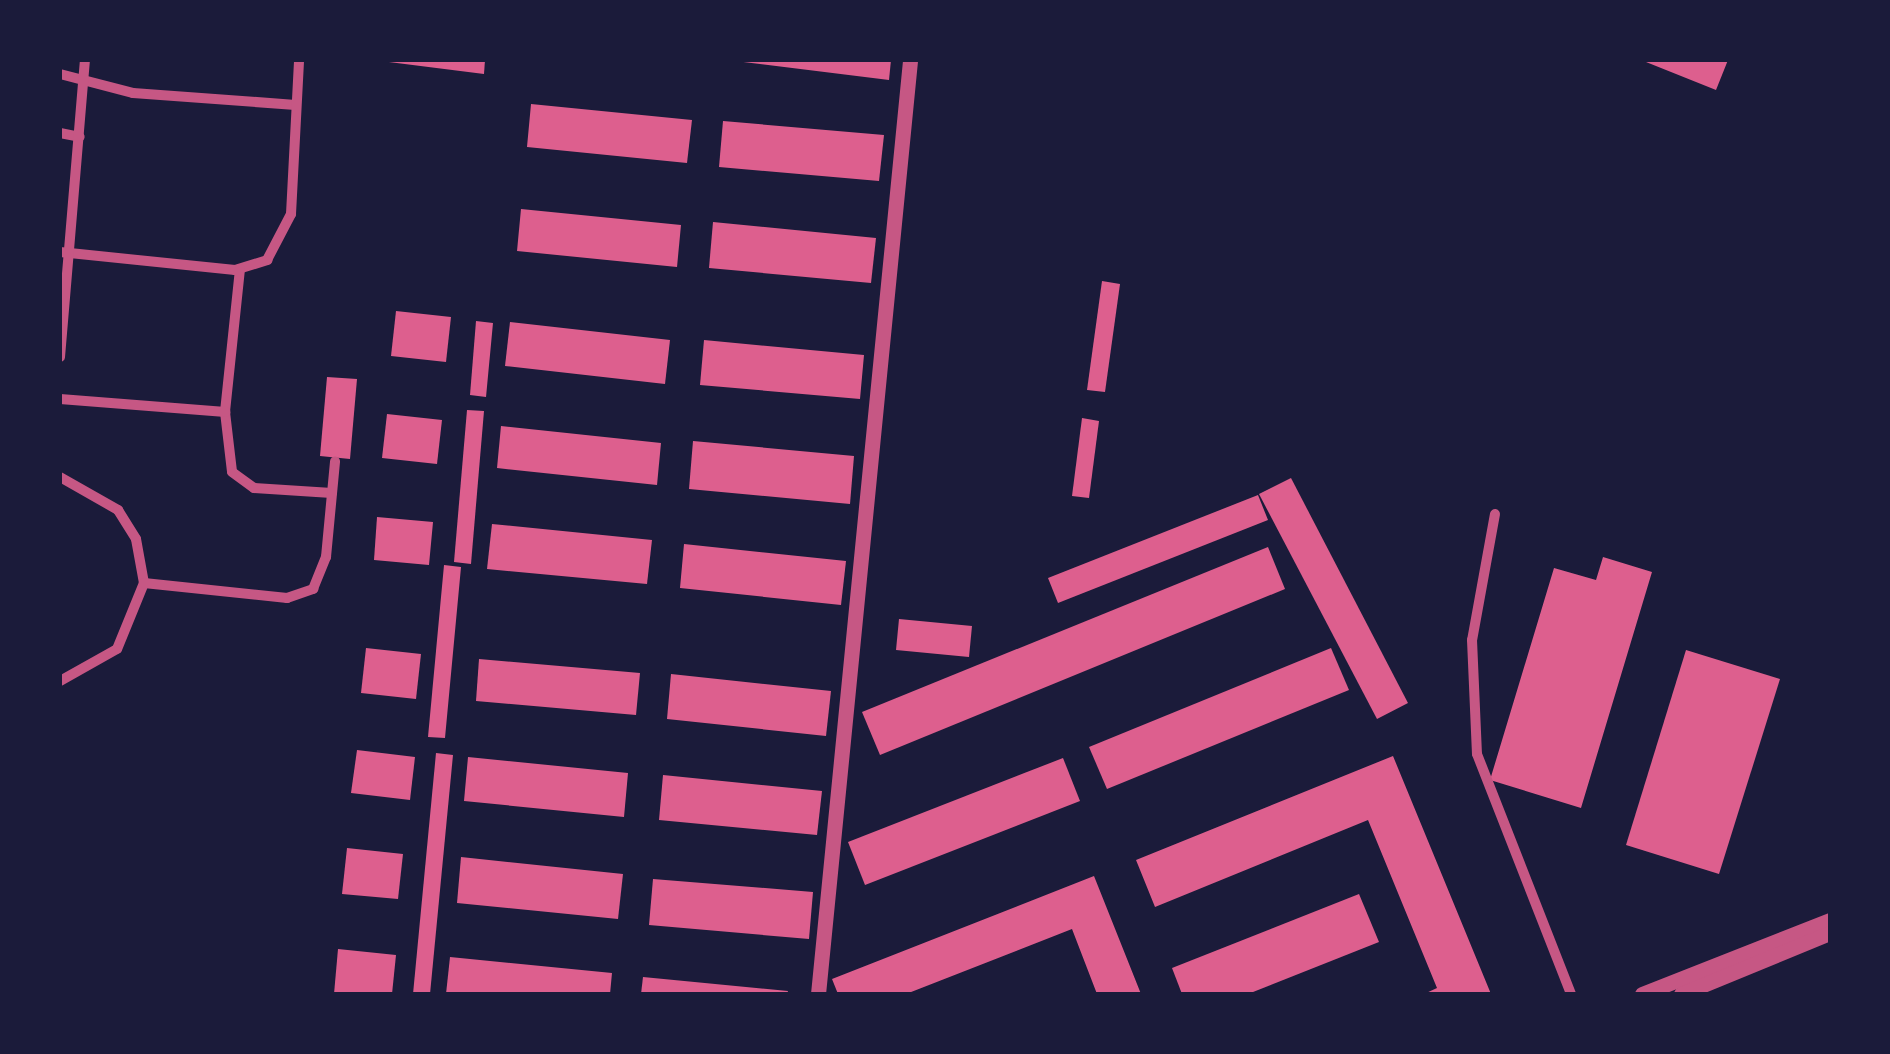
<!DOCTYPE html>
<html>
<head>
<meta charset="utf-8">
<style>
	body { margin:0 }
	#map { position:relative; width:1890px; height:1054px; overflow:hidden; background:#1b1b3a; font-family:"Alegreya Sans",sans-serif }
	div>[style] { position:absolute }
	.building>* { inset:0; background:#dd5f8e }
	.minor>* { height:10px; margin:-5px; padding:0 5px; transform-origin:5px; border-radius:5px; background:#c65784 }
	.tertiary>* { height:15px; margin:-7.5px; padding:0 7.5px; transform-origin:7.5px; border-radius:7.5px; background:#c65784 }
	span { translate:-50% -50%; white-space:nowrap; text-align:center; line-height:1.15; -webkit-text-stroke:8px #1b1b3a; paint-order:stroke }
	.frame { position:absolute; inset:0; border:62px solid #1b1b3a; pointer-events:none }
</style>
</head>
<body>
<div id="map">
	<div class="building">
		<div style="clip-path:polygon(373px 60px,485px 60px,484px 74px)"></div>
		<div style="clip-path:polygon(727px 60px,891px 60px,889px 80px)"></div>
		<div style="clip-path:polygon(1641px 60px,1728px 60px,1716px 90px)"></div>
		<div style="clip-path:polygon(531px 104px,692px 120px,687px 163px,527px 147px)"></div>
		<div style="clip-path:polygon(723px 121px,884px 135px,879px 181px,719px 167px)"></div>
		<div style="clip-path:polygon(521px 209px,681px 225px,677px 267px,517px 251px)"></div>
		<div style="clip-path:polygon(713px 222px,876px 238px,871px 283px,709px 268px)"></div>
		<div style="clip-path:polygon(1102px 281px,1120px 284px,1105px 392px,1087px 390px)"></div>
		<div style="clip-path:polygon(396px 311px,451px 317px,446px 362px,391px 356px)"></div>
		<div style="clip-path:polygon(476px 321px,493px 323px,486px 397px,470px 395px)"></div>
		<div style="clip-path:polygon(510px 322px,670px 340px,665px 384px,505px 366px)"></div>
		<div style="clip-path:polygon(704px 340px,864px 355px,860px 399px,700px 385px)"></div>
		<div style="clip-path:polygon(327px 377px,357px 379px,350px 459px,320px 456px)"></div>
		<div style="clip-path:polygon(467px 410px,484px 411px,471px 564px,454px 562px)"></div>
		<div style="clip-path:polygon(387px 414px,442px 420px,437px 464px,382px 458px)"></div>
		<div style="clip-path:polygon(1082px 418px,1099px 421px,1089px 498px,1072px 496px)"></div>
		<div style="clip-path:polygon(501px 426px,661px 443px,657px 485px,497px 468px)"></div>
		<div style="clip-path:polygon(693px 441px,854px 456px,850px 504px,689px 489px)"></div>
		<div style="clip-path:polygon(1291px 478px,1408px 703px,1377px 719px,1259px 494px)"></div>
		<div style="clip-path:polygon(1258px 495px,1268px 520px,1058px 603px,1048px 578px)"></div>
		<div style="clip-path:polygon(377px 517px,433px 522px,429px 565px,374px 560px)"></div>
		<div style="clip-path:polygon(492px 524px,652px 540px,647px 584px,487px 569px)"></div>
		<div style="clip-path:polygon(684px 544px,846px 561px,841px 605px,680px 588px)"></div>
		<div style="clip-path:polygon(1268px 547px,1285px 589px,880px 755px,862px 712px)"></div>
		<div style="clip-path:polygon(1603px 557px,1652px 572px,1581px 808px,1490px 780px,1554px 568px,1596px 580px)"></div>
		<div style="clip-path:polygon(444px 565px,461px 567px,445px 738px,428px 737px)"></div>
		<div style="clip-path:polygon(899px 619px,972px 626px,969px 657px,896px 650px)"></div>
		<div style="clip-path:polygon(366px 648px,421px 654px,416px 699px,361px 693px)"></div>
		<div style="clip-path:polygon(1331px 648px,1349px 690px,1107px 789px,1089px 747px)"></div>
		<div style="clip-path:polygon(1686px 650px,1780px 679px,1719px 874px,1626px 845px)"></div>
		<div style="clip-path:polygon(479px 659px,640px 673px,636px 715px,476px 701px)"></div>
		<div style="clip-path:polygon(671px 674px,831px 691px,826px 736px,667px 719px)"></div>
		<div style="clip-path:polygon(357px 750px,415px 757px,410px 800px,351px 793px)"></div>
		<div style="clip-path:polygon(436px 753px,453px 755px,430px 994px,413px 994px)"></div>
		<div style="clip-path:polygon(1393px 756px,1491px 994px,1424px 994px,1437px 988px,1368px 820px,1155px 907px,1136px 860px)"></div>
		<div style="clip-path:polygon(468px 757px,628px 773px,624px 817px,464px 801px)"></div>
		<div style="clip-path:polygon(1063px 758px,1080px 801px,865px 885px,848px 842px)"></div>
		<div style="clip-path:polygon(663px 775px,822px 791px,817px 835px,659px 820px)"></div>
		<div style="clip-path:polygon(347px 848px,403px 854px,398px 899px,342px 894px)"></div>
		<div style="clip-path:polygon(461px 857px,623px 874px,618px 919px,457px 903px)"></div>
		<div style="clip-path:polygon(1094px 876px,1141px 994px,1097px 994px,1072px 929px,906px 994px,838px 994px,832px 979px)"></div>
		<div style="clip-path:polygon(653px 879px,813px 892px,809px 939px,649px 925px)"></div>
		<div style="clip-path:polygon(1359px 894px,1379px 942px,1248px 994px,1182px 994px,1172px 968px)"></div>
		<div style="clip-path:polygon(338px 949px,396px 955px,392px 994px,334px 994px)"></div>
		<div style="clip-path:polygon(450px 957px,612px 973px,610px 994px,446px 994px)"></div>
		<div style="clip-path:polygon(643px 977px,788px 991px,787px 994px,641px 994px)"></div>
	</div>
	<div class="minor">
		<div style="left:60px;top:74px;width:75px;rotate:14.6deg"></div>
		<div style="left:133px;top:93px;width:163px;rotate:4.2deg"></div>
		<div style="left:60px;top:133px;width:20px;rotate:11deg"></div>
		<div style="left:60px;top:252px;width:176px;rotate:5.9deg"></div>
		<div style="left:235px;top:270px;width:34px;rotate:-17deg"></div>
		<div style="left:267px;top:260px;width:52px;rotate:-62.4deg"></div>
		<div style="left:291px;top:214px;width:154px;rotate:-87deg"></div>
		<div style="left:240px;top:269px;width:144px;rotate:96deg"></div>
		<div style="left:225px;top:412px;width:60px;rotate:83.3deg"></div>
		<div style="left:232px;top:472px;width:27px;rotate:36deg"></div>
		<div style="left:254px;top:488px;width:78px;rotate:3.7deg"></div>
		<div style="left:60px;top:357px;width:298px;rotate:-85.2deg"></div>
		<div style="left:60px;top:399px;width:166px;rotate:4.5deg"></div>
		<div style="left:60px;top:477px;width:67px;rotate:29.6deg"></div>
		<div style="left:118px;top:510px;width:34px;rotate:58deg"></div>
		<div style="left:136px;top:539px;width:45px;rotate:79.7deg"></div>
		<div style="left:144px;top:583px;width:71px;rotate:112.2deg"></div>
		<div style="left:117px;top:649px;width:65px;rotate:150.7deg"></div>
		<div style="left:1495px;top:514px;width:128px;rotate:100.3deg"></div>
		<div style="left:1472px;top:640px;width:114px;rotate:87.5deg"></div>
		<div style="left:1477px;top:754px;width:258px;rotate:68.6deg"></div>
		<div style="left:144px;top:583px;width:144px;rotate:6deg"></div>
		<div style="left:287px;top:598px;width:28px;rotate:-19deg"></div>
		<div style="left:313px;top:589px;width:35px;rotate:-68deg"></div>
		<div style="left:326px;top:557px;width:96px;rotate:-84.6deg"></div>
	</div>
	<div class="tertiary">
		<div style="left:818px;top:994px;width:939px;rotate:-84.37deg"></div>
		<div style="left:1642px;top:994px;width:202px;rotate:-21.5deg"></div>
		<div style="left:1681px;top:994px;width:161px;rotate:-22.3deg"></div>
	</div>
	<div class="frame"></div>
</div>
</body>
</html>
